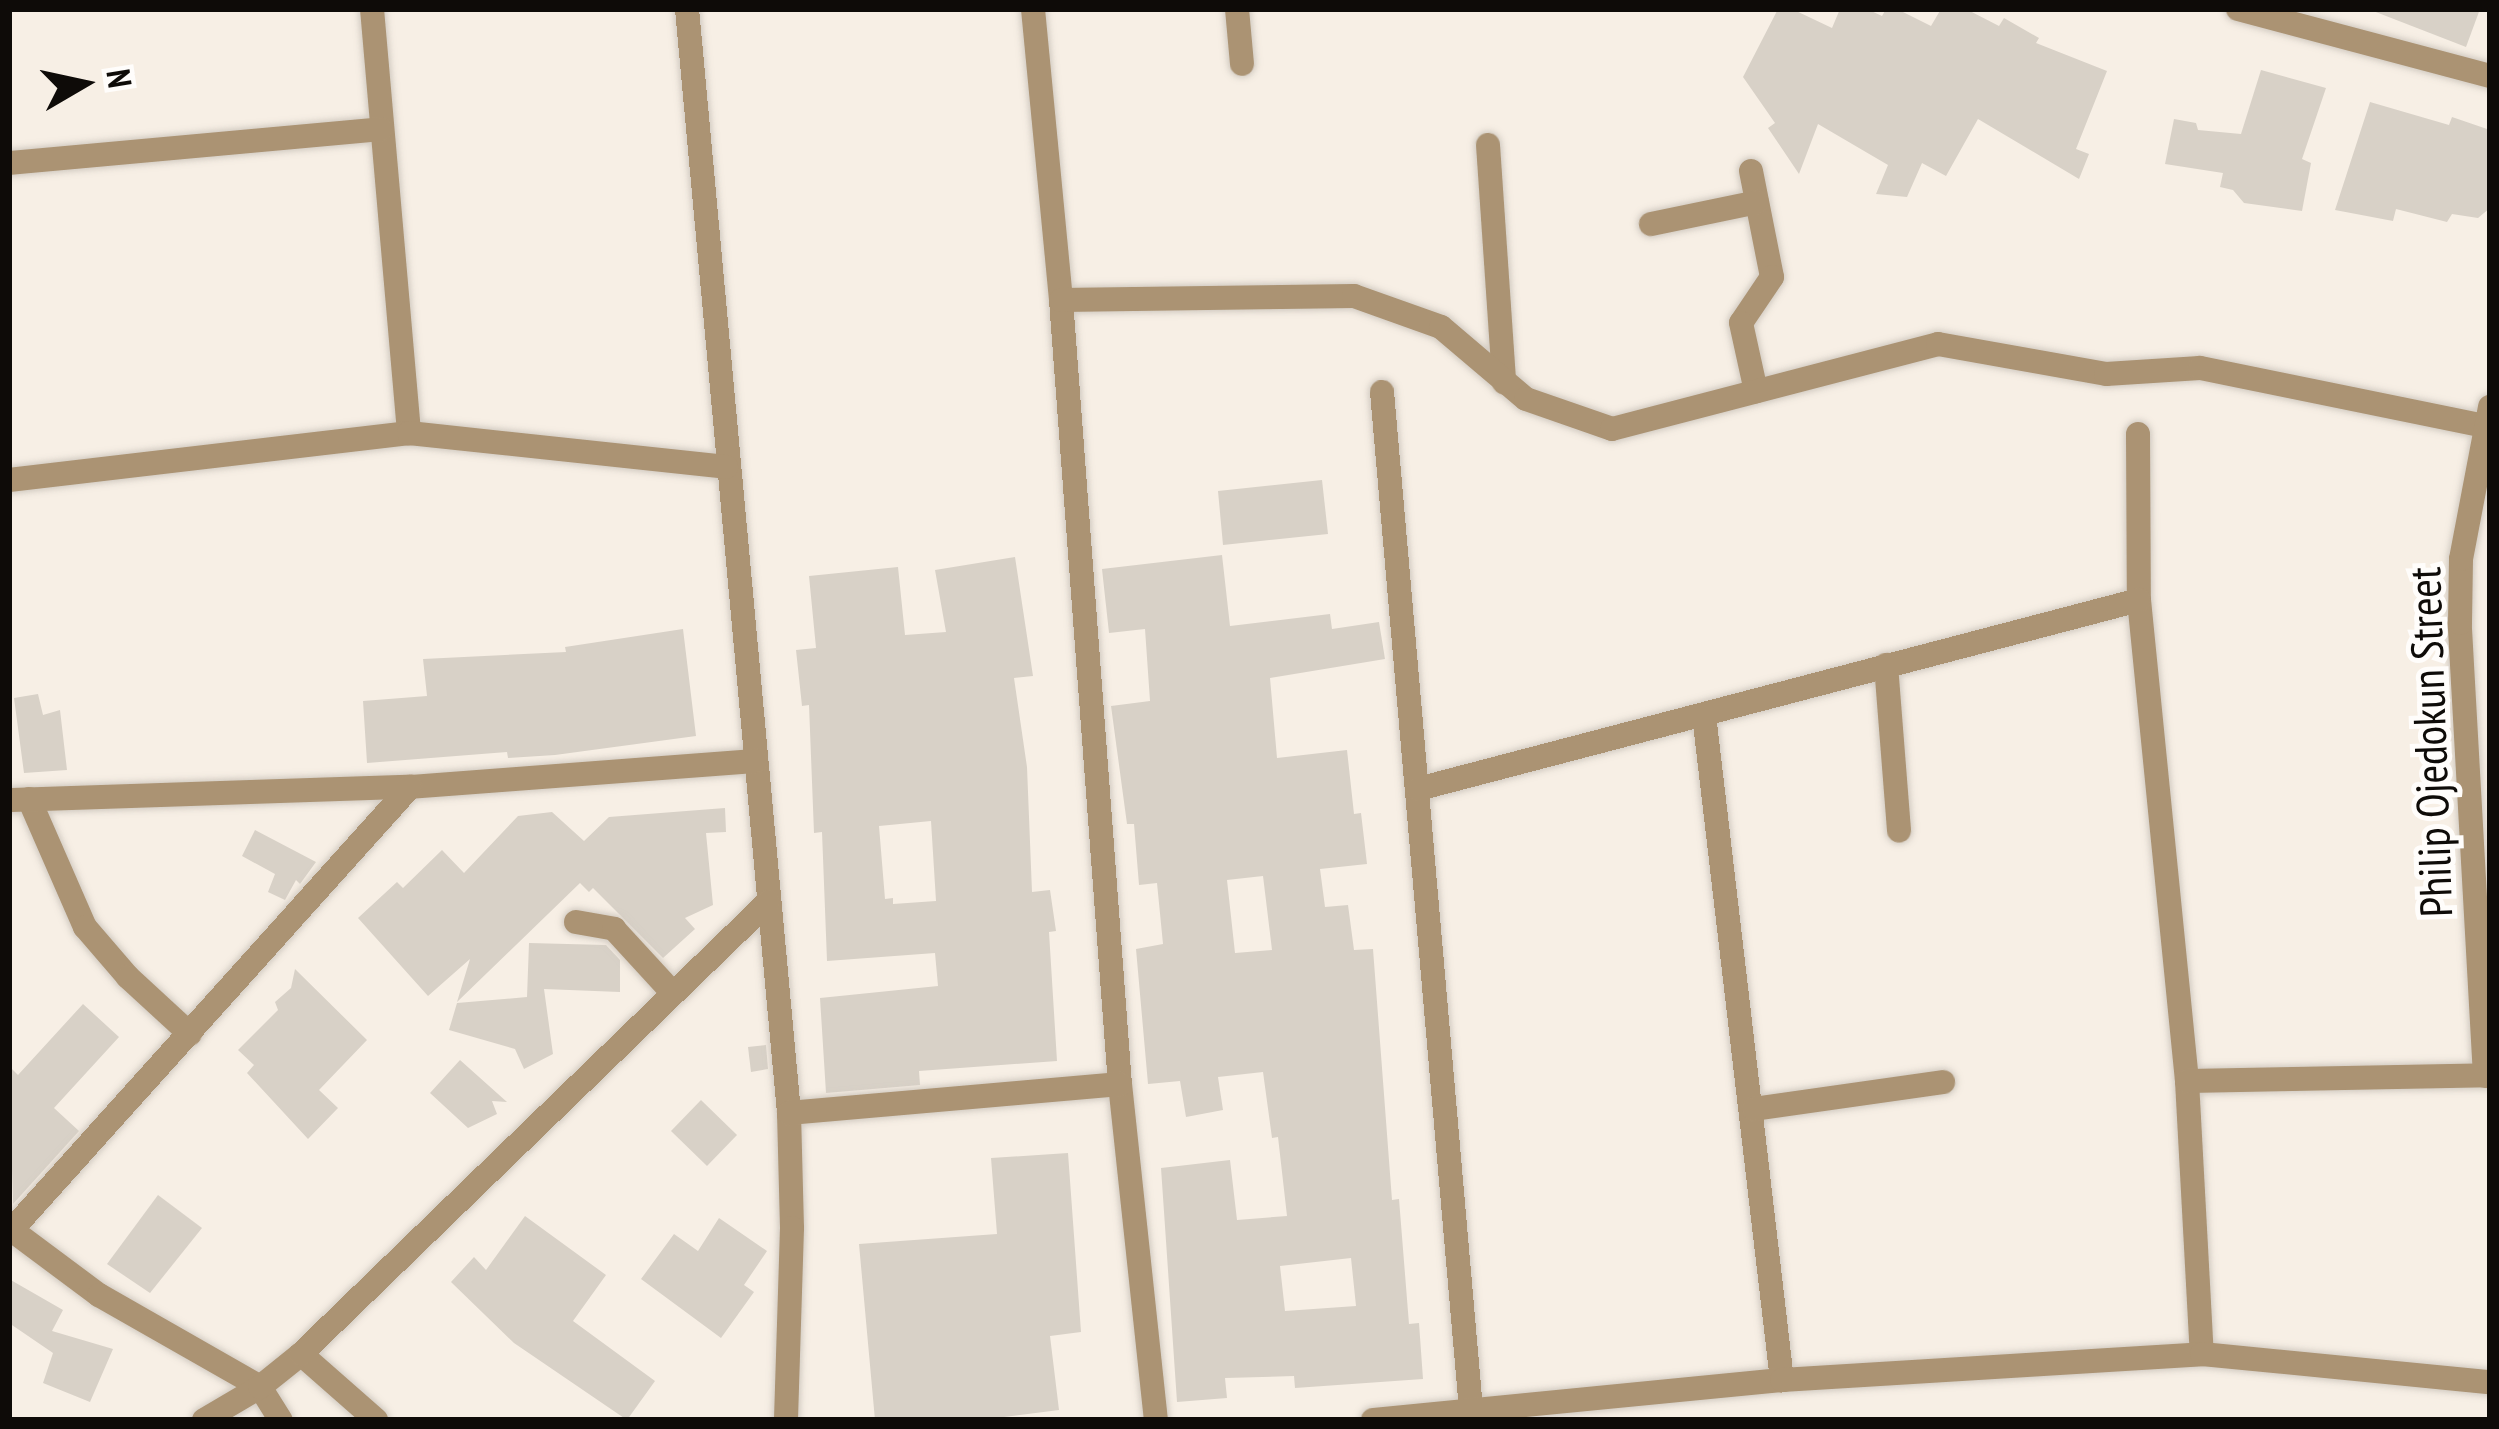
<!DOCTYPE html>
<html>
<head>
<meta charset="utf-8">
<style>
	body { margin:0 }
	#map { position:relative; width:2499px; height:1429px; overflow:hidden; background:#f7efe5; font-family:"PT Sans Narrow",sans-serif }
	div>[style] { position:absolute }
	.building>* { inset:0; background:#d8d1c7 }
	.roads { filter:drop-shadow(0 0 3px #d2cbc2) drop-shadow(0 0 3px #d2cbc2) }
	.minor>* { height:24px; margin:-12px; padding:0 12px; transform-origin:12px; border-radius:12px; background:#ab9373 }
	span { translate:-50% -50%; white-space:nowrap; text-align:center; line-height:1.15; -webkit-text-stroke:10px #fffdfb; paint-order:stroke }
	.street-label { font-size:45px; color:#0e0b08 }
	.frame { position:absolute; inset:0; border:12px solid #0e0b08; pointer-events:none }
	.north { position:absolute; left:24px; top:24px; width:120px; height:120px; -webkit-text-stroke:9px #fffdfb; paint-order:stroke; rotate:81deg; font-size:33px; font-weight:700; line-height:48px; text-align:center; color:#0e0b08 }
	.north::after { content:''; display:block; margin:auto; width:42px; height:54px; background:#0e0b08; clip-path:polygon(50% 0,100% 100%,50% 72%,0 100%) }
</style>
</head>
<body>
<div id="map">
	<div class="building">
		<div style="clip-path:polygon(1778px 9px,1792px 9px,1832px 28px,1840px 9px,1867px 9px,1882px 16px,1886px 9px,1897px 9px,1931px 26px,1941px 9px,1966px 9px,1999px 26px,2004px 18px,2039px 38px,2036px 43px,2107px 71px,2076px 149px,2089px 154px,2079px 179px,1978px 119px,1946px 176px,1922px 163px,1907px 197px,1876px 194px,1888px 165px,1818px 124px,1799px 174px,1768px 128px,1775px 123px,1743px 77px)"></div>
		<div style="clip-path:polygon(2368px 9px,2480px 9px,2466px 47px)"></div>
		<div style="clip-path:polygon(2261px 70px,2326px 88px,2302px 159px,2311px 163px,2302px 211px,2244px 203px,2233px 190px,2220px 187px,2223px 173px,2165px 164px,2174px 119px,2196px 123px,2198px 130px,2241px 134px)"></div>
		<div style="clip-path:polygon(2370px 102px,2449px 125px,2452px 117px,2490px 130px,2490px 208px,2478px 218px,2452px 214px,2447px 222px,2396px 209px,2393px 221px,2335px 210px)"></div>
		<div style="clip-path:polygon(1322px 480px,1328px 534px,1223px 545px,1218px 491px)"></div>
		<div style="clip-path:polygon(evenodd,1222px 555px,1230px 626px,1330px 614px,1332px 629px,1379px 622px,1385px 659px,1270px 678px,1277px 758px,1347px 750px,1354px 814px,1361px 813px,1367px 864px,1320px 869px,1325px 907px,1348px 905px,1354px 950px,1373px 949px,1392px 1200px,1399px 1199px,1409px 1324px,1419px 1323px,1423px 1379px,1295px 1388px,1294px 1376px,1225px 1378px,1227px 1398px,1177px 1402px,1161px 1168px,1230px 1160px,1237px 1220px,1287px 1216px,1278px 1137px,1272px 1138px,1263px 1072px,1218px 1077px,1223px 1110px,1186px 1117px,1180px 1081px,1148px 1084px,1136px 949px,1163px 944px,1157px 883px,1139px 885px,1134px 824px,1127px 824px,1111px 706px,1150px 701px,1145px 629px,1109px 633px,1102px 569px,1222px 555px,1263px 876px,1272px 950px,1235px 953px,1227px 880px,1263px 876px,1222px 555px,1351px 1258px,1356px 1306px,1285px 1311px,1280px 1266px,1351px 1258px)"></div>
		<div style="clip-path:polygon(evenodd,1015px 557px,1033px 676px,1014px 678px,1027px 767px,1032px 892px,1050px 890px,1056px 931px,1049px 932px,1057px 1061px,919px 1071px,920px 1085px,826px 1093px,820px 998px,938px 986px,935px 953px,827px 961px,822px 832px,814px 833px,809px 705px,802px 706px,796px 650px,816px 648px,809px 576px,898px 567px,905px 635px,946px 632px,935px 570px,1015px 557px,931px 821px,936px 901px,893px 904px,893px 898px,885px 899px,879px 826px,931px 821px)"></div>
		<div style="clip-path:polygon(683px 629px,696px 736px,555px 755px,508px 758px,507px 752px,367px 763px,363px 701px,427px 696px,423px 659px,566px 652px,565px 647px)"></div>
		<div style="clip-path:polygon(38px 694px,43px 715px,60px 710px,67px 770px,24px 773px,14px 698px)"></div>
		<div style="clip-path:polygon(725px 808px,726px 832px,706px 833px,713px 905px,685px 918px,695px 929px,663px 958px,593px 888px,589px 892px,580px 883px,457px 1002px,470px 959px,428px 996px,358px 918px,397px 882px,403px 888px,442px 850px,464px 873px,518px 816px,552px 812px,584px 841px,609px 817px)"></div>
		<div style="clip-path:polygon(255px 830px,316px 862px,300px 884px,296px 880px,285px 900px,268px 892px,275px 874px,242px 856px)"></div>
		<div style="clip-path:polygon(529px 943px,606px 945px,620px 960px,620px 992px,544px 989px,553px 1054px,524px 1069px,515px 1049px,449px 1030px,457px 1003px,527px 997px)"></div>
		<div style="clip-path:polygon(295px 969px,367px 1040px,319px 1090px,338px 1108px,308px 1139px,247px 1073px,254px 1065px,238px 1050px,278px 1010px,275px 1002px,291px 988px)"></div>
		<div style="clip-path:polygon(83px 1004px,119px 1037px,54px 1108px,79px 1131px,13px 1204px,9px 1066px,18px 1075px)"></div>
		<div style="clip-path:polygon(766px 1045px,768px 1069px,751px 1072px,748px 1047px)"></div>
		<div style="clip-path:polygon(460px 1060px,507px 1102px,492px 1101px,497px 1114px,468px 1128px,430px 1093px)"></div>
		<div style="clip-path:polygon(701px 1100px,737px 1135px,707px 1166px,671px 1131px)"></div>
		<div style="clip-path:polygon(1068px 1153px,1081px 1332px,1050px 1336px,1059px 1410px,980px 1420px,875px 1420px,859px 1244px,997px 1234px,991px 1158px)"></div>
		<div style="clip-path:polygon(158px 1195px,202px 1228px,150px 1293px,107px 1264px)"></div>
		<div style="clip-path:polygon(525px 1216px,606px 1275px,573px 1321px,655px 1381px,627px 1420px,514px 1343px,451px 1282px,474px 1257px,486px 1270px)"></div>
		<div style="clip-path:polygon(719px 1218px,767px 1251px,744px 1285px,754px 1292px,721px 1338px,641px 1279px,674px 1234px,698px 1251px)"></div>
		<div style="clip-path:polygon(9px 1279px,63px 1310px,52px 1331px,113px 1349px,90px 1402px,43px 1383px,53px 1353px,9px 1323px)"></div>
	</div>
	<div class="roads">
		<div class="minor">
			<div style="left:372px;top:9px;width:426px;rotate:85deg"></div>
			<div style="left:687px;top:9px;width:1109px;rotate:84.72deg"></div>
			<div style="left:789px;top:1113px;width:115px;rotate:88.5deg"></div>
			<div style="left:792px;top:1228px;width:192px;rotate:91.8deg"></div>
			<div style="left:1033px;top:9px;width:292px;rotate:84.5deg"></div>
			<div style="left:1061px;top:300px;width:786px;rotate:85.7deg"></div>
			<div style="left:1120px;top:1084px;width:338px;rotate:83.9deg"></div>
			<div style="left:1237px;top:9px;width:55px;rotate:84.8deg"></div>
			<div style="left:2238px;top:9px;width:261px;rotate:14.9deg"></div>
			<div style="left:1488px;top:145px;width:238px;rotate:86.1deg"></div>
			<div style="left:9px;top:163px;width:373px;rotate:-5.2deg"></div>
			<div style="left:1751px;top:171px;width:108px;rotate:78.8deg"></div>
			<div style="left:1772px;top:277px;width:55px;rotate:124deg"></div>
			<div style="left:1741px;top:323px;width:70px;rotate:77.6deg"></div>
			<div style="left:1651px;top:224px;width:108px;rotate:-11.7deg"></div>
			<div style="left:1061px;top:300px;width:293px;rotate:-0.8deg"></div>
			<div style="left:1354px;top:296px;width:92px;rotate:19.6deg"></div>
			<div style="left:1441px;top:327px;width:111px;rotate:40.3deg"></div>
			<div style="left:1526px;top:399px;width:91px;rotate:19.2deg"></div>
			<div style="left:1612px;top:429px;width:337px;rotate:-14.6deg"></div>
			<div style="left:1938px;top:344px;width:171px;rotate:10.1deg"></div>
			<div style="left:2106px;top:374px;width:94px;rotate:-3.7deg"></div>
			<div style="left:2200px;top:368px;width:291px;rotate:11.5deg"></div>
			<div style="left:1382px;top:392px;width:1022px;rotate:85deg"></div>
			<div style="left:2138px;top:434px;width:166px;rotate:89.7deg"></div>
			<div style="left:2139px;top:600px;width:483px;rotate:84.3deg"></div>
			<div style="left:2187px;top:1081px;width:273px;rotate:86.9deg"></div>
			<div style="left:9px;top:480px;width:403px;rotate:-6.7deg"></div>
			<div style="left:409px;top:433px;width:319px;rotate:6.1deg"></div>
			<div style="left:1886px;top:665px;width:166px;rotate:85.5deg"></div>
			<div style="left:1704px;top:715px;width:670px;rotate:83.31deg"></div>
			<div style="left:1418px;top:789px;width:745px;rotate:-14.69deg"></div>
			<div style="left:29px;top:799px;width:140px;rotate:66.4deg"></div>
			<div style="left:85px;top:927px;width:66px;rotate:49.3deg"></div>
			<div style="left:128px;top:977px;width:84px;rotate:42.6deg"></div>
			<div style="left:9px;top:800px;width:401px;rotate:-1.9deg"></div>
			<div style="left:410px;top:787px;width:347px;rotate:-4.3deg"></div>
			<div style="left:576px;top:922px;width:39px;rotate:10deg"></div>
			<div style="left:614px;top:929px;width:86px;rotate:47.4deg"></div>
			<div style="left:2485px;top:1076px;width:454px;rotate:-93.2deg"></div>
			<div style="left:2460px;top:623px;width:64px;rotate:-89.1deg"></div>
			<div style="left:2461px;top:559px;width:155px;rotate:-79.2deg"></div>
			<div style="left:2187px;top:1081px;width:303px;rotate:-1.1deg"></div>
			<div style="left:1754px;top:1109px;width:191px;rotate:-8.1deg"></div>
			<div style="left:789px;top:1113px;width:332px;rotate:-5deg"></div>
			<div style="left:9px;top:1228px;width:112px;rotate:36.7deg"></div>
			<div style="left:99px;top:1295px;width:185px;rotate:29.7deg"></div>
			<div style="left:260px;top:1387px;width:39px;rotate:58deg"></div>
			<div style="left:9px;top:1233px;width:600px;rotate:-48.04deg"></div>
			<div style="left:301px;top:1354px;width:100px;rotate:41.3deg"></div>
			<div style="left:204px;top:1420px;width:65px;rotate:-30.5deg"></div>
			<div style="left:260px;top:1387px;width:53px;rotate:-38.8deg"></div>
			<div style="left:301px;top:1354px;width:650px;rotate:-44.06deg"></div>
			<div style="left:1373px;top:1420px;width:411px;rotate:-5.6deg"></div>
			<div style="left:1782px;top:1380px;width:421px;rotate:-3.5deg"></div>
			<div style="left:2202px;top:1354px;width:289px;rotate:5.6deg"></div>
		</div>
	</div>
	<div class="street-label">
		<span style="left:2430px;top:742px;rotate:-92deg">Philip Ojedokun Street</span>
	</div>
	<div class="frame"></div>
	<div class="north">N</div>
</div>
</body>
</html>
